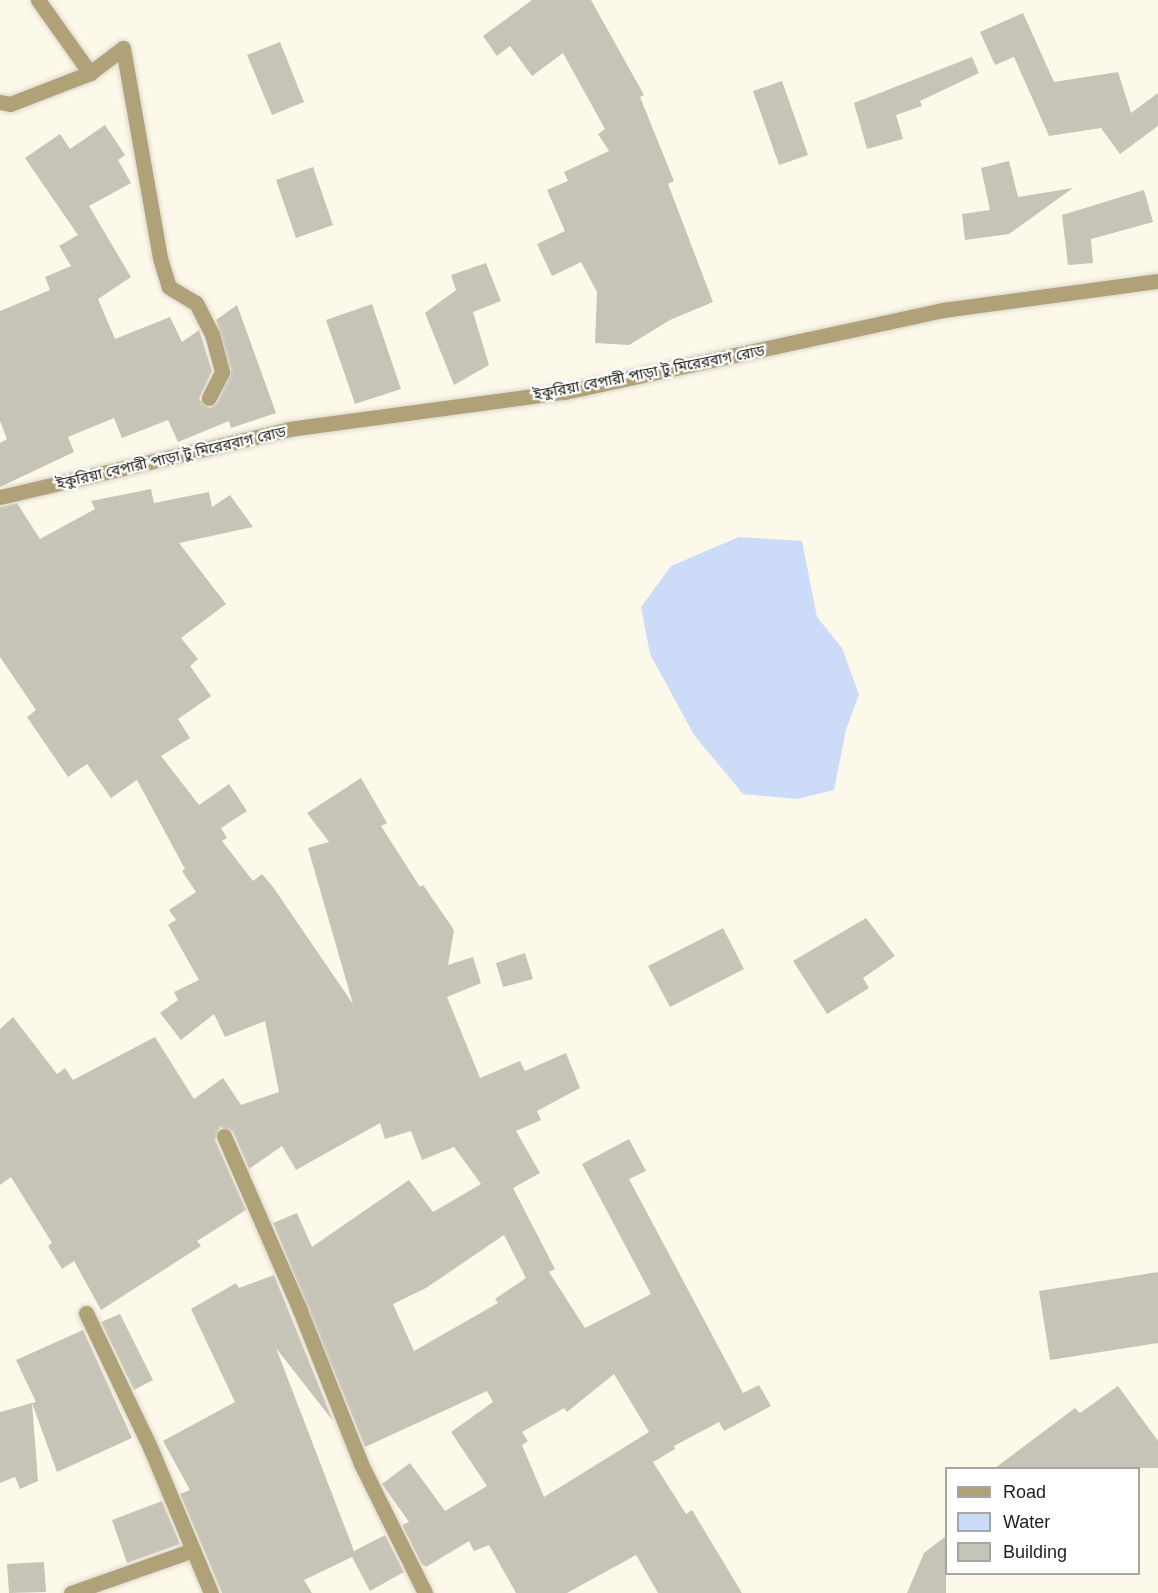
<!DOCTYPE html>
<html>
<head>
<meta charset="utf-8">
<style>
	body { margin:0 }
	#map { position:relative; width:1158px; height:1593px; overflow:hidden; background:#fcf9ea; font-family:Arial,"Noto Sans Bengali",sans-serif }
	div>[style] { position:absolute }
	.water>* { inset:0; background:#ccdcf8 }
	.building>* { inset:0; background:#c6c4b6 }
	.roads { filter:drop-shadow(0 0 2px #d9d6c9) drop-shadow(0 0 2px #d9d6c9) }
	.minor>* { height:15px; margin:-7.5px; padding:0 7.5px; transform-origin:7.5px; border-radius:7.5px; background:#b0a178 }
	span { translate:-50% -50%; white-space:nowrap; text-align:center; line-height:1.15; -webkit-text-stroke:4.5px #fff; paint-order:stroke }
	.street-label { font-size:15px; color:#1f1e19 }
	.legend { position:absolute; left:945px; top:1467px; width:195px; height:108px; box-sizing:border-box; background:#fff; border:2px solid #a5a5a3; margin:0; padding:8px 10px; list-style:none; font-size:18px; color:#1f1e19 }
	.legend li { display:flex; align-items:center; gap:12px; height:30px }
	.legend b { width:30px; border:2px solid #a5a5a3 }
</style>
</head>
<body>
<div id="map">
	<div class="water">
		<div style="clip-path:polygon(739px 537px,802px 541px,817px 617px,842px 648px,859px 694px,846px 730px,834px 790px,797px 799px,743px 794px,694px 735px,650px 654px,641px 607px,671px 566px)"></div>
	</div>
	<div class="building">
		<div style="clip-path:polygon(532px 0,591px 0,644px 95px,640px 97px,674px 181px,668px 184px,713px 302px,670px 320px,629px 345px,595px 343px,597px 292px,581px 262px,552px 276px,537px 244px,565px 231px,547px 190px,568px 181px,564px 172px,609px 151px,598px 134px,605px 129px,563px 53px,532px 76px,510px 46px,497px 56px,483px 36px)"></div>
		<div style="clip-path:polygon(1023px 13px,1054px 82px,1118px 72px,1131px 113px,1158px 93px,1158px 126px,1120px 154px,1101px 128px,1049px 136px,1014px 57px,995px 65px,980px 32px)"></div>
		<div style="clip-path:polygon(280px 42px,304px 102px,272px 115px,247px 55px)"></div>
		<div style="clip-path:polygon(972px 57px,979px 73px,920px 101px,922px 106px,896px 115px,903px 139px,867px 149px,854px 103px)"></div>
		<div style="clip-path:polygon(782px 81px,808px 155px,779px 165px,753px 91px)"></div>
		<div style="clip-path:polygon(105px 125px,125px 155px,118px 160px,131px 183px,89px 206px,131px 277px,98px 299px,115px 339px,170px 317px,182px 342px,199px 330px,212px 371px,199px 399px,210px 408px,218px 402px,231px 370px,216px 320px,237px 305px,276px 413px,231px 428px,229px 421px,178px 442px,168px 420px,122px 438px,114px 418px,68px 437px,74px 452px,0 487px,0 443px,7px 439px,0 421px,0 311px,50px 290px,45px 277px,71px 266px,59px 246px,78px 235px,25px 158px,60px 134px,70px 149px)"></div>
		<div style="clip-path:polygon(1009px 161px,1018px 197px,1073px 188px,1009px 234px,965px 240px,962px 214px,990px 210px,981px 168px)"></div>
		<div style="clip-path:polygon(313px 167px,333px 225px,296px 238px,276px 180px)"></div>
		<div style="clip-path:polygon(1144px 190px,1153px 222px,1091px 239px,1093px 263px,1068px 265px,1062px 215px)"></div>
		<div style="clip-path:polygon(486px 263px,501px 301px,473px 312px,489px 365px,454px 385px,425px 313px,456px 290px,451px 275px)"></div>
		<div style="clip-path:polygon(372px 304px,401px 389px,355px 404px,326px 320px)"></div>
		<div style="clip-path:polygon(evenodd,151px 489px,154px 503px,209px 492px,212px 507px,230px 495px,253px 527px,179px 543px,226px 604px,181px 638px,198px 659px,190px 666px,211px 696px,178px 719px,190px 738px,161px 756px,199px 805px,229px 784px,247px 811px,221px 828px,227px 838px,222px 841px,253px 881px,262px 874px,273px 887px,353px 1004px,308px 848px,329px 842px,307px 813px,361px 778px,387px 823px,381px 826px,420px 887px,423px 885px,454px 930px,448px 965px,473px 957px,481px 983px,447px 997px,480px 1078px,520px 1061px,525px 1071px,566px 1053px,580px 1088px,537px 1111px,541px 1120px,516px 1131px,540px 1173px,513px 1188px,555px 1269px,549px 1272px,585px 1328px,651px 1294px,582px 1164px,629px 1139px,646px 1171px,629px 1179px,743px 1393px,759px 1385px,771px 1406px,724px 1431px,719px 1422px,674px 1446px,675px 1449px,653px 1462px,686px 1514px,692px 1510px,742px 1593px,658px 1593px,636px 1555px,567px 1593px,516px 1593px,489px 1545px,474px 1551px,469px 1541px,426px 1567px,421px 1563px,402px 1525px,409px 1522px,382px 1484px,410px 1463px,445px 1511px,487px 1486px,451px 1432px,493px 1402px,487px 1391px,365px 1447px,273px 1223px,297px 1213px,312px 1247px,409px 1180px,433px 1212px,481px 1184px,454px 1147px,422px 1160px,411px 1131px,385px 1139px,380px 1123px,296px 1170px,282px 1146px,249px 1169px,233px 1132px,220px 1127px,215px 1140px,246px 1210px,197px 1241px,201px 1246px,101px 1310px,74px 1261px,62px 1269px,48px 1246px,52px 1243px,11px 1177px,0 1185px,0 1029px,13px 1017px,57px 1074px,65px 1068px,73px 1080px,155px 1037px,194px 1099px,223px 1078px,241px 1105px,279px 1092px,265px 1021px,225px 1037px,214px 1014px,181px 1040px,160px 1013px,178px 1000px,174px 992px,199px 980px,168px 925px,176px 920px,169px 910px,196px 892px,182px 871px,185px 869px,137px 780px,111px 798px,87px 764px,68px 777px,27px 717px,36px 710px,0 657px,0 507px,17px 503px,40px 539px,95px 509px,91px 501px,151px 489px,504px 1235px,526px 1278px,495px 1299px,498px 1303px,414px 1351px,393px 1304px,426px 1288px,504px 1235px,151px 489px,614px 1374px,649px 1432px,544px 1497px,522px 1445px,528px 1441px,522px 1432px,564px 1408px,567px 1412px,614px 1374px)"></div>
		<div style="clip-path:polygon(866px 918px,895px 956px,863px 978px,869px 988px,827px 1014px,793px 961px)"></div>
		<div style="clip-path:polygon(723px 928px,744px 969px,670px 1007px,648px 966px)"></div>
		<div style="clip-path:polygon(525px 953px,533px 979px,503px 987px,496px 963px)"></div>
		<div style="clip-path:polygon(1158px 1272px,1158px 1343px,1050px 1360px,1039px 1291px)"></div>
		<div style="clip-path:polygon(274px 1275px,333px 1421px,276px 1348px,354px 1551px,385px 1535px,404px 1572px,370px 1591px,352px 1557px,304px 1580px,312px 1593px,222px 1593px,180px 1494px,190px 1490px,163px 1441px,235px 1402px,191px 1309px,236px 1283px,239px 1288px)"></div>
		<div style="clip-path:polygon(120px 1314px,153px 1380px,134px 1390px,101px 1322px)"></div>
		<div style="clip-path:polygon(83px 1330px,132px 1438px,57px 1472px,32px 1403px,36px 1402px,16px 1360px)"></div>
		<div style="clip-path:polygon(1118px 1386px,1158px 1441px,1158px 1468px,995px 1468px,1075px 1408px,1080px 1413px)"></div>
		<div style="clip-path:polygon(32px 1403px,38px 1481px,20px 1489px,15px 1477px,0 1483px,0 1412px)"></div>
		<div style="clip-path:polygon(162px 1501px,180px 1544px,127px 1563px,112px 1520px)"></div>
		<div style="clip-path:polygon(946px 1536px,946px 1593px,907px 1593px,924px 1553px)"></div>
		<div style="clip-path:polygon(44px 1562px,46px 1592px,9px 1593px,7px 1564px)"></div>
	</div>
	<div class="roads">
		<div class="minor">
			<div style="left:38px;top:0;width:90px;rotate:54.5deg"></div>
			<div style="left:0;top:102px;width:10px;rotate:11deg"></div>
			<div style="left:10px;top:104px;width:86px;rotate:-21.2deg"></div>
			<div style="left:90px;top:73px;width:41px;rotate:-37.1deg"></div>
			<div style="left:123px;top:48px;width:213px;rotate:80deg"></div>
			<div style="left:160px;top:258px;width:30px;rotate:73deg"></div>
			<div style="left:169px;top:287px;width:31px;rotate:31deg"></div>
			<div style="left:196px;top:303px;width:35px;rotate:63deg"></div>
			<div style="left:212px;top:334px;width:39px;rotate:75deg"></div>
			<div style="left:222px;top:372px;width:29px;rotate:117deg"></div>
			<div style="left:0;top:497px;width:297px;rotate:-13.2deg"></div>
			<div style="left:289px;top:429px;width:277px;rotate:-7.7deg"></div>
			<div style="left:564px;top:392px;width:388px;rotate:-12.2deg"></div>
			<div style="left:943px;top:310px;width:217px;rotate:-7.7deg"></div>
			<div style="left:224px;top:1136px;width:188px;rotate:66.4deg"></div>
			<div style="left:299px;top:1308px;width:168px;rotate:68.3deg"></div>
			<div style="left:361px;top:1464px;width:144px;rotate:63.6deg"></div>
			<div style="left:86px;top:1313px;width:148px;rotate:64.5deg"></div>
			<div style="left:150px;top:1447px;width:158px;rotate:67.3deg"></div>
			<div style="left:71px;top:1593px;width:129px;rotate:-19.4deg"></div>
		</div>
	</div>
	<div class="street-label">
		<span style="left:649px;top:372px;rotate:-11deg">ইকুরিয়া বেপারী পাড়া টু মিরেরবাগ রোড</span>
		<span style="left:171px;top:457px;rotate:-13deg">ইকুরিয়া বেপারী পাড়া টু মিরেরবাগ রোড</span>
	</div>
	<ul class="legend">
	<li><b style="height:8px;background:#b0a178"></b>Road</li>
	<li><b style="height:16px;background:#ccdcf8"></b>Water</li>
	<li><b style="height:16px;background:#c6c4b6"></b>Building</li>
	</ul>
</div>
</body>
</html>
